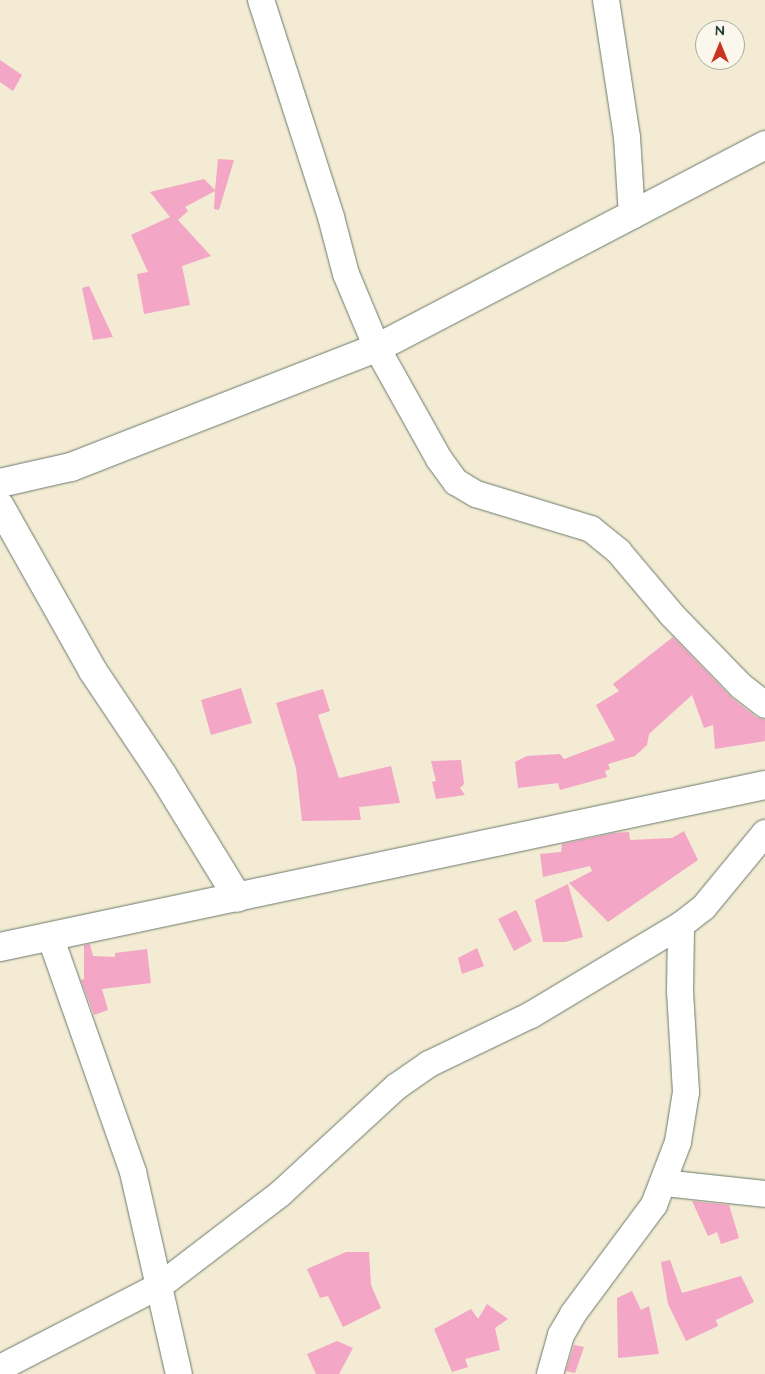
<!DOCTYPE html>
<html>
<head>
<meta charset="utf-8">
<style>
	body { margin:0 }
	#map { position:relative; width:765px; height:1374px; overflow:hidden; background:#f3ebd3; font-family:"Architects Daughter",sans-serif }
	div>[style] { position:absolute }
	.building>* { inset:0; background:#f3a6c5 }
	.roads { filter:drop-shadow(0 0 1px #697a6c) drop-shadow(0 0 1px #697a6c) }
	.minor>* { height:26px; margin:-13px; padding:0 13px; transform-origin:13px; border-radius:13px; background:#fff }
	.tertiary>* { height:28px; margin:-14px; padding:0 14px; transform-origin:14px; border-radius:14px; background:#fff }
	.secondary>* { height:28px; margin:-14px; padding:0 14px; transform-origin:14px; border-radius:14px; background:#fff }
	span { translate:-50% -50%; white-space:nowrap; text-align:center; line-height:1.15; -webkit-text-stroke:5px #fbf7ec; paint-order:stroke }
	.north { position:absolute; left:695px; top:20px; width:50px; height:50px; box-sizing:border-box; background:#fbf7ec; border:1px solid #a3ada2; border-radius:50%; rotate:0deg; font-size:14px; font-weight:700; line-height:20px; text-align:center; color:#1f3d34 }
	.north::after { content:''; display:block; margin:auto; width:18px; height:22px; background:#c8321e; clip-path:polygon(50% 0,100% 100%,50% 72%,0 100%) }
</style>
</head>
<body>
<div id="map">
	<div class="building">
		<div style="clip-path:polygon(0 60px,22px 75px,13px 91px,0 82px)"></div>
		<div style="clip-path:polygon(218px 159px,234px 160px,219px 210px,214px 209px,215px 191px,185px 207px,188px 211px,178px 220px,211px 256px,182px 266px,190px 305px,144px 314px,137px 274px,148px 272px,131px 235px,170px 217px,150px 192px,204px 179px,215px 190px)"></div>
		<div style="clip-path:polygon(89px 286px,113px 337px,93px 340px,82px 288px)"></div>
		<div style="clip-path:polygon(673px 637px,732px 698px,756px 717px,765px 720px,765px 741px,715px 749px,713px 725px,704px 728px,692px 695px,649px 734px,647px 745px,635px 756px,608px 764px,610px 769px,605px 771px,607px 777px,560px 790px,558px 783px,518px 788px,515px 762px,527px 756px,560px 754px,564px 759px,615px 740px,596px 705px,619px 691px,613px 684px)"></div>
		<div style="clip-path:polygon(241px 688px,252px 723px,211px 735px,201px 700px)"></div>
		<div style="clip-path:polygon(323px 689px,330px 711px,318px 715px,339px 778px,391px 766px,400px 803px,359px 807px,361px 820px,302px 821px,296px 768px,276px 703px)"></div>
		<div style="clip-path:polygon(461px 760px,464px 784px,460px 788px,465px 795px,436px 799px,432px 782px,436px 781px,431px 761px)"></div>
		<div style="clip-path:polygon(684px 831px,698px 860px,608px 922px,569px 883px,592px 871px,590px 866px,543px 877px,540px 854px,561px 852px,562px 844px,614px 833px,629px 832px,630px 840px,672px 838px)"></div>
		<div style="clip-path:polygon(568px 884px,583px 937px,565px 942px,543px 942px,535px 900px)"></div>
		<div style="clip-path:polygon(516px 910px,532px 941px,514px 951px,498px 919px)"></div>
		<div style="clip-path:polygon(90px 944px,93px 956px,115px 957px,115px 953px,147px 949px,151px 983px,102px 989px,108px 1010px,94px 1015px,81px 980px,84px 979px,84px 945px)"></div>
		<div style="clip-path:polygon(477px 948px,484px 966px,462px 974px,458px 958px)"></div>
		<div style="clip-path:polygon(692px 1201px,729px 1205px,739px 1238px,721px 1244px,717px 1232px,708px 1236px)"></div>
		<div style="clip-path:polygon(346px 1252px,369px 1252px,371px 1285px,381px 1308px,343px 1327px,328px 1296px,320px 1298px,307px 1269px)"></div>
		<div style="clip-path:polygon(670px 1260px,682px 1293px,741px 1276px,754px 1302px,716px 1320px,718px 1326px,686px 1341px,668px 1304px,661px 1262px)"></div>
		<div style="clip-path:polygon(632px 1291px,641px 1310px,649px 1306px,659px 1354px,618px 1358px,617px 1298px)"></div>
		<div style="clip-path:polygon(487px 1304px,508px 1319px,495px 1328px,500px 1350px,465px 1359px,468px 1367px,452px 1372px,434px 1329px,471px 1309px,478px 1319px)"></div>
		<div style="clip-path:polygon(337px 1341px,353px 1348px,339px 1374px,316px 1374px,307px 1354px)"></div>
		<div style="clip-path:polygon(574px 1345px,584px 1347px,575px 1373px,566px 1371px)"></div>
	</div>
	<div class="roads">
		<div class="minor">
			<div style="left:261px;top:0;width:228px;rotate:72.1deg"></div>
			<div style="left:331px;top:217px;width:59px;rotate:75.3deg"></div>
			<div style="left:346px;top:274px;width:80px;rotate:67.3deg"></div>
			<div style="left:377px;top:348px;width:127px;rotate:60.8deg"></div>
			<div style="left:439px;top:459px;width:29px;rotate:54deg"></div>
			<div style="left:456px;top:482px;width:23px;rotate:31deg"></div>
			<div style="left:476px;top:494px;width:120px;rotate:16.9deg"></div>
			<div style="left:591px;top:529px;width:36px;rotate:39deg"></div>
			<div style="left:619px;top:552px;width:82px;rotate:49.9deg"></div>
			<div style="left:672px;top:615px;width:99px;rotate:45.8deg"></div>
			<div style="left:741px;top:686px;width:31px;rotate:38deg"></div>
			<div style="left:606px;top:0;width:139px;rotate:81.3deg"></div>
			<div style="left:627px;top:137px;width:79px;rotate:86.4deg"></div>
			<div style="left:50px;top:936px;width:250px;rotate:70.6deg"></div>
			<div style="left:133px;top:1172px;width:207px;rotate:77.2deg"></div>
			<div style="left:664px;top:1183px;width:102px;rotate:6.2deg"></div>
			<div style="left:0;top:1368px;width:181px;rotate:-27.3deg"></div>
			<div style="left:161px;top:1285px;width:150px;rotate:-37.4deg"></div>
			<div style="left:280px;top:1194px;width:158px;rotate:-42.7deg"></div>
			<div style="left:396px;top:1087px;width:40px;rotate:-34.9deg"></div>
			<div style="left:429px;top:1064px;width:113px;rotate:-25.7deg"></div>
			<div style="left:531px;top:1015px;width:175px;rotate:-31deg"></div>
			<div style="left:681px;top:925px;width:29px;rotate:-38deg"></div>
			<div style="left:704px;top:907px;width:96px;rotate:-50.5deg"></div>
			<div style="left:550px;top:1374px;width:41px;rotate:-74.2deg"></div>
			<div style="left:561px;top:1335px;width:24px;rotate:-60deg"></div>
			<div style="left:573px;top:1314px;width:136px;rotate:-53.4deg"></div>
			<div style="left:654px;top:1205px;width:67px;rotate:-69.1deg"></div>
			<div style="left:678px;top:1142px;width:51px;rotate:-80.9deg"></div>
			<div style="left:686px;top:1092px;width:100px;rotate:-93.4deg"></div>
			<div style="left:680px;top:992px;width:67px;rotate:-89.1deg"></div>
		</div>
		<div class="tertiary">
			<div style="left:0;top:483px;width:73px;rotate:-12.7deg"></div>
			<div style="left:71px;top:467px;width:328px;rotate:-21.3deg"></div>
			<div style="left:377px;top:348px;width:438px;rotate:-27.6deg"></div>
			<div style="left:0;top:506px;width:189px;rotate:60.6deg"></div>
			<div style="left:93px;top:671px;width:124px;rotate:56.2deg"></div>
			<div style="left:162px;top:774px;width:145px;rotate:58.5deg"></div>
		</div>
		<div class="secondary">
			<div style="left:0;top:947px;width:782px;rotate:-11.96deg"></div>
		</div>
	</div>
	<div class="north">N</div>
</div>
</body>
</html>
